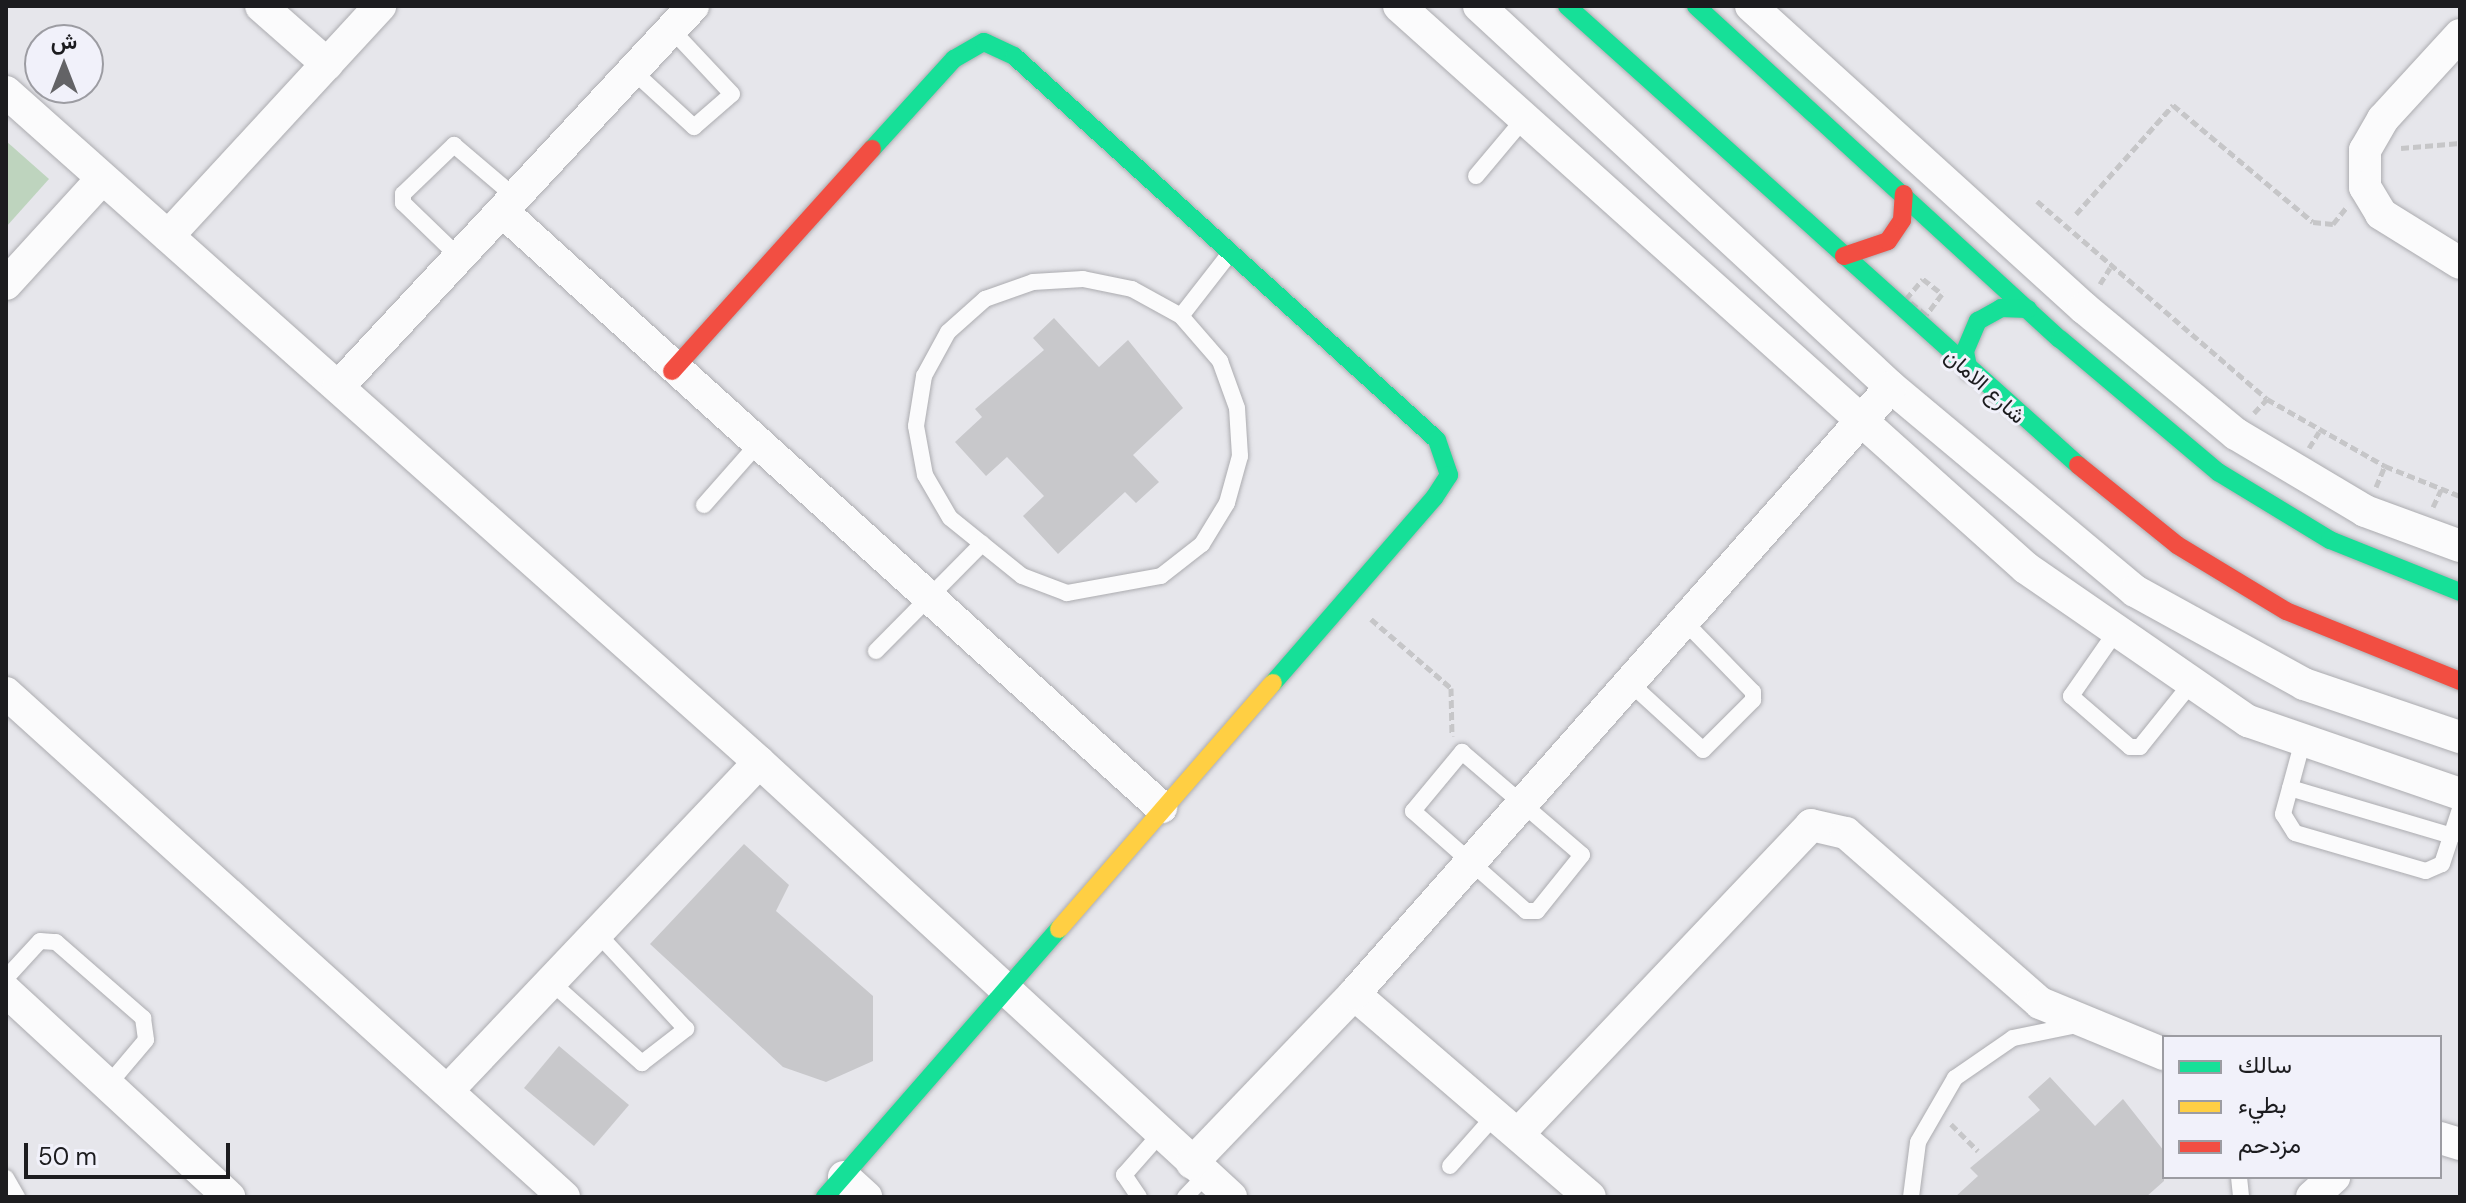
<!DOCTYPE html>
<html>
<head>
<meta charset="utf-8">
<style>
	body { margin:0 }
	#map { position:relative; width:2466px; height:1203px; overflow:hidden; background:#e6e6eb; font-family:"DM Sans",Vazirmatn,sans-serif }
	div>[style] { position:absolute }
	.green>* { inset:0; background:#bed4be }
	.building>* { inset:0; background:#c8c8cb }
	.path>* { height:5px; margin-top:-2.5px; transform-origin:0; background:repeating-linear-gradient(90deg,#c6c6c8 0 8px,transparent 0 12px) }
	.roads { filter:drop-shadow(0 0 2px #acacb0) drop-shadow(0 0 2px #acacb0) }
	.lane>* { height:16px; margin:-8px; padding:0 8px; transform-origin:8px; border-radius:8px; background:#fbfbfc }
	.street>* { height:32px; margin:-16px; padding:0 16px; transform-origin:16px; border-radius:16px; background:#fbfbfc }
	.fast>* { height:18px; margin:-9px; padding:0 9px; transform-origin:9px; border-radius:9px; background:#16e098 }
	.slow>* { height:18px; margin:-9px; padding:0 9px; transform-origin:9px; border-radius:9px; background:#ffcf43 }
	.jam>* { height:18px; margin:-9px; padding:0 9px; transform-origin:9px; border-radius:9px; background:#f24e42 }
	span { translate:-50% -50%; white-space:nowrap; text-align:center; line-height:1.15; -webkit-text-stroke:6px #f1f1fa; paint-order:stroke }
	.street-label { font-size:22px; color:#1c1c1f }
	.frame { position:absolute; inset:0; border:8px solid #1c1c1f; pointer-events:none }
	.legend { position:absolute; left:2162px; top:1035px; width:280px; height:144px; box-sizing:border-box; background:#f1f1fa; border:2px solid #9c9ca2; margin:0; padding:10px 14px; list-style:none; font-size:24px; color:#1c1c1f }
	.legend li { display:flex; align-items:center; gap:16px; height:40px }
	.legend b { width:40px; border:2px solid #9c9ca2 }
	.north { position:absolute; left:24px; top:24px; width:80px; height:80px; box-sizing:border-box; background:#f1f1fa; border:2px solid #9c9ca2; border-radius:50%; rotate:0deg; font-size:22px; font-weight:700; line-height:32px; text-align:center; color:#1c1c1f }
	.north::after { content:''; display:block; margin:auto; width:28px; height:36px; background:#636366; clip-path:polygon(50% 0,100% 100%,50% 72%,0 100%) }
	.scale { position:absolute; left:24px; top:1143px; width:206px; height:36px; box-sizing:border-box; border:4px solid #1c1c1f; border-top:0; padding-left:10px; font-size:24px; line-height:28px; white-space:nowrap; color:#1c1c1f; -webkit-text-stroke:6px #f1f1fa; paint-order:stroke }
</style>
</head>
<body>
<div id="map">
	<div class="green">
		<div style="clip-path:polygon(6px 141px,49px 179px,6px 227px)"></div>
	</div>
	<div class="building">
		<div style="clip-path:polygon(1054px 318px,1099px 367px,1128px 340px,1183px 408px,1133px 455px,1159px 482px,1136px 503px,1125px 492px,1058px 554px,1023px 516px,1044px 496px,1007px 457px,986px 476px,955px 442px,982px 417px,975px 409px,1044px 350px,1033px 338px)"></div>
		<div style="clip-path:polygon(744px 844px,789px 885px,776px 911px,873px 996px,873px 1061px,826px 1082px,783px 1067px,650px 944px)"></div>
		<div style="clip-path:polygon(559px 1046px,629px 1105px,594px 1146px,524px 1088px)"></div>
		<div style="clip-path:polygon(2050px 1077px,2095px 1126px,2123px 1099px,2164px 1151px,2164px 1181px,2146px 1197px,1955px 1197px,1978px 1176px,1970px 1168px,2040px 1110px,2028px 1097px)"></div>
	</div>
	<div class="path">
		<div style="left:2401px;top:148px;width:59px;rotate:-4.8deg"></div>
		<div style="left:2037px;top:201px;width:303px;rotate:40.7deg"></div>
		<div style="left:2267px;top:399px;width:136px;rotate:29.6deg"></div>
		<div style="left:2385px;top:466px;width:81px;rotate:21.8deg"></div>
		<div style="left:2076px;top:214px;width:146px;rotate:-48.3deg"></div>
		<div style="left:2173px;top:105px;width:182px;rotate:39.9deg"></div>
		<div style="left:2313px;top:222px;width:20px;rotate:6deg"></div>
		<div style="left:2333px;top:224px;width:21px;rotate:-51deg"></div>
		<div style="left:1923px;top:279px;width:24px;rotate:38deg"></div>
		<div style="left:1942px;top:294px;width:26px;rotate:127deg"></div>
		<div style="left:1926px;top:315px;width:26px;rotate:-141deg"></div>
		<div style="left:1906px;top:299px;width:26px;rotate:-50deg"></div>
		<div style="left:2100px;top:284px;width:19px;rotate:-58deg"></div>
		<div style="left:2254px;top:413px;width:19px;rotate:-47deg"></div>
		<div style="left:2309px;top:448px;width:19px;rotate:-58deg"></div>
		<div style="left:2376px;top:487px;width:23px;rotate:-67deg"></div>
		<div style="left:2433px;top:507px;width:19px;rotate:-65deg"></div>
		<div style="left:1371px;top:619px;width:106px;rotate:40.8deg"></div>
		<div style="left:1451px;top:688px;width:48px;rotate:88.8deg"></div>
		<div style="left:1951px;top:1124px;width:38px;rotate:45deg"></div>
	</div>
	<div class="roads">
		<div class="lane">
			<div style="left:633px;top:71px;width:83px;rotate:42.6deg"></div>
			<div style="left:694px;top:127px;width:50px;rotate:-41deg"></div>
			<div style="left:732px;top:94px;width:89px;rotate:-133.2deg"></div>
			<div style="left:1476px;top:176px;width:73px;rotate:-50deg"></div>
			<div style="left:459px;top:257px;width:78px;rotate:-136deg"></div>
			<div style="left:403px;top:203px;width:9px;rotate:-90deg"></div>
			<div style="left:403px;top:194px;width:71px;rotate:-43.9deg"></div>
			<div style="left:454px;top:145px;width:80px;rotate:40.4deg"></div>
			<div style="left:1083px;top:279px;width:50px;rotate:11.5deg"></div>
			<div style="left:1132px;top:289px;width:56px;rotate:28.9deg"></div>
			<div style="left:1181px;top:316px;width:60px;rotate:49.1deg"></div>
			<div style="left:1220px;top:361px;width:50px;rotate:70.1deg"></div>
			<div style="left:1237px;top:408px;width:48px;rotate:86.4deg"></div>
			<div style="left:1240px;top:456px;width:49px;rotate:105.5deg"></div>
			<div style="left:1227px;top:503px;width:48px;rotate:121.4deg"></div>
			<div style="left:1202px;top:544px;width:52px;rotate:142deg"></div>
			<div style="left:1161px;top:576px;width:96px;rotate:169.7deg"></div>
			<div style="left:1067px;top:593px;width:48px;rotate:-159.3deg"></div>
			<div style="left:1022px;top:576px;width:92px;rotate:-141.1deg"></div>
			<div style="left:950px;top:518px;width:50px;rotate:-120.2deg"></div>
			<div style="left:925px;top:475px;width:50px;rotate:-100.4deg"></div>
			<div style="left:916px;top:426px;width:51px;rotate:-80.9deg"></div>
			<div style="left:924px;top:376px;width:50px;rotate:-61.4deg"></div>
			<div style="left:948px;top:332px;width:50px;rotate:-41.7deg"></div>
			<div style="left:985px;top:299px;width:51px;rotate:-19.5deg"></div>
			<div style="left:1033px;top:282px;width:50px;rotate:-3.4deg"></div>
			<div style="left:1181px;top:316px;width:80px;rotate:-52.1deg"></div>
			<div style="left:704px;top:505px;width:79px;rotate:-48.6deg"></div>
			<div style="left:2115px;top:633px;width:77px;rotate:124.9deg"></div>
			<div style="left:2071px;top:696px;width:78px;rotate:40.8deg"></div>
			<div style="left:2130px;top:747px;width:10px"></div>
			<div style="left:2140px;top:747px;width:78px;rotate:-51.2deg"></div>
			<div style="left:876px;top:651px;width:151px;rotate:-45.3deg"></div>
			<div style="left:1630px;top:683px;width:99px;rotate:42.5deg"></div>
			<div style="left:1703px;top:750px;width:71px;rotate:-45deg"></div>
			<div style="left:1753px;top:700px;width:8px;rotate:-90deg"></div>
			<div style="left:1753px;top:692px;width:98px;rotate:-134.2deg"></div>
			<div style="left:2302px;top:744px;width:73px;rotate:105.2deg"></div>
			<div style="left:2283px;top:814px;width:22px;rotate:58deg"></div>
			<div style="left:2295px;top:833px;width:136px;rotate:16.2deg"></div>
			<div style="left:2426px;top:871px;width:17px;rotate:-24deg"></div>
			<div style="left:2442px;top:864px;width:58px;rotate:-71.9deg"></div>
			<div style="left:1462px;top:752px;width:158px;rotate:40.6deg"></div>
			<div style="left:1582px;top:855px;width:72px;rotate:128.8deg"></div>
			<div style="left:1537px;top:911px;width:11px;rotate:180deg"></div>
			<div style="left:1526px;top:911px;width:151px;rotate:-138.5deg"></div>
			<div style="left:1413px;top:811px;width:77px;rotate:-50.3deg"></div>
			<div style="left:2290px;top:788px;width:169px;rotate:16.5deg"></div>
			<div style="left:6px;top:978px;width:50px;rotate:-47.4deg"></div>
			<div style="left:40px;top:941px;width:16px;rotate:4deg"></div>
			<div style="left:56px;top:942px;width:116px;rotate:41.1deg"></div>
			<div style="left:143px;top:1018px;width:22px;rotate:82deg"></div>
			<div style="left:146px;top:1040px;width:59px;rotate:130.2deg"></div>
			<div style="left:551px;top:982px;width:122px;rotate:41.7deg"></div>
			<div style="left:642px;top:1063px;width:56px;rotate:-37.7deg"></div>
			<div style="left:686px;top:1029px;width:131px;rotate:-132.8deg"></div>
			<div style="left:1450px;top:1166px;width:71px;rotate:-48.4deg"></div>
			<div style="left:2239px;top:1177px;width:20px;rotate:84deg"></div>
			<div style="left:6px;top:1178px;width:22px;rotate:60deg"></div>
			<div style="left:1139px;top:1197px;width:27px;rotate:-124deg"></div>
			<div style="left:1124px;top:1175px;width:56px;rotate:-48.6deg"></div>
			<div style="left:1185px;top:1197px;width:30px;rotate:-46deg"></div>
			<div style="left:1911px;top:1197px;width:55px;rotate:-82.7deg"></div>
			<div style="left:1918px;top:1142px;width:74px;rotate:-60deg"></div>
			<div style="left:1955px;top:1078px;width:70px;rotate:-34.6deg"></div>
			<div style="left:2013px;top:1038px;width:65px;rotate:-11.5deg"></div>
		</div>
		<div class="street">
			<div style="left:261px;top:6px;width:88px;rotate:41.3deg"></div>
			<div style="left:1399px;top:6px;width:842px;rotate:41.87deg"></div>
			<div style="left:2026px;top:568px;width:270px;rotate:34.6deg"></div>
			<div style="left:2248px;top:721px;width:224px;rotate:19deg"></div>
			<div style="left:1479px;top:6px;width:561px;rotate:42.76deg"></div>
			<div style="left:1891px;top:387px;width:318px;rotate:39.9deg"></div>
			<div style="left:2135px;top:591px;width:193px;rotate:28.8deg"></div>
			<div style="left:2304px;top:684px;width:165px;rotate:18.8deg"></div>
			<div style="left:1751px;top:6px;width:450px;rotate:42.2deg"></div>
			<div style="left:2084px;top:308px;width:197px;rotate:39.7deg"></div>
			<div style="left:2236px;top:434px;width:150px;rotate:30.8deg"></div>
			<div style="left:2365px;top:511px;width:101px;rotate:20.2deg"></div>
			<div style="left:2460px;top:35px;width:114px;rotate:132.5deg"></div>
			<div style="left:2383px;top:119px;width:36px;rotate:120deg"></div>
			<div style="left:2365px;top:150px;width:37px;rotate:90deg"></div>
			<div style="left:2365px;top:187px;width:31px;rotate:59deg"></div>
			<div style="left:2381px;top:214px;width:93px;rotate:31.8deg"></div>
			<div style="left:6px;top:92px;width:1008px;rotate:41.66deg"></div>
			<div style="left:759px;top:762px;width:642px;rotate:42.66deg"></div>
			<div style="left:502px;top:211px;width:889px;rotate:42.13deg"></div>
			<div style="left:168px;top:236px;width:313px;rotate:-47.3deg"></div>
			<div style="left:6px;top:284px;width:142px;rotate:-47.6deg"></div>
			<div style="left:338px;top:387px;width:521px;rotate:-47.02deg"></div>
			<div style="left:6px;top:693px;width:752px;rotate:42.09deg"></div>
			<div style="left:6px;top:991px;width:304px;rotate:42.7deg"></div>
			<div style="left:1354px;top:994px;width:311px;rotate:40.7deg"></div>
			<div style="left:450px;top:1088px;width:449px;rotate:-46.5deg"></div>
			<div style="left:1520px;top:1132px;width:423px;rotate:-46.5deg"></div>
			<div style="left:1811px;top:825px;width:36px;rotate:13deg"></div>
			<div style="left:1846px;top:833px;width:258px;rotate:41.2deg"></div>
			<div style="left:2040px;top:1003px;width:134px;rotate:22.4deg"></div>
			<div style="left:2440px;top:1138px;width:21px;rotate:17deg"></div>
			<div style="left:1192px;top:1163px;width:234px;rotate:-46.2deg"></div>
			<div style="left:1354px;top:994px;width:810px;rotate:-48.5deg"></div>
			<div style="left:844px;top:1177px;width:30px;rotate:42deg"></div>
			<div style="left:2312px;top:1197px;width:30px;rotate:-42deg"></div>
		</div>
		<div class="fast">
			<div style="left:1567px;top:6px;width:687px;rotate:41.93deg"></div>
			<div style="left:1696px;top:6px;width:493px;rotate:42.5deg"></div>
			<div style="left:2060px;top:339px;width:207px;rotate:40.1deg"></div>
			<div style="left:2218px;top:472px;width:131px;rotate:31.3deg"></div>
			<div style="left:2330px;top:540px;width:140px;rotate:21.8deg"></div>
			<div style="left:872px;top:149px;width:122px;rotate:-47.7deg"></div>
			<div style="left:954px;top:59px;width:34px;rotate:-30deg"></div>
			<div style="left:984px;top:42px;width:33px;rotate:25deg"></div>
			<div style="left:1014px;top:56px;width:571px;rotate:42.23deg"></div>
			<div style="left:1437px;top:440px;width:37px;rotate:71deg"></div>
			<div style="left:1449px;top:475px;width:27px;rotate:123deg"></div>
			<div style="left:1434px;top:498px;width:245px;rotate:131deg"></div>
			<div style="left:1969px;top:372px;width:21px;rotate:-101deg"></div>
			<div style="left:1965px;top:351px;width:33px;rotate:-67deg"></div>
			<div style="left:1978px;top:321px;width:26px;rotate:-29deg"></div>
			<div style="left:2001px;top:308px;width:27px;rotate:2deg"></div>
			<div style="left:825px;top:1197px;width:356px;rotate:-48.9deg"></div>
		</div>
		<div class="slow">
			<div style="left:1059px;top:929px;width:326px;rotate:-49deg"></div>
		</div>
		<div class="jam">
			<div style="left:1844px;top:256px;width:46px;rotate:-18.8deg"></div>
			<div style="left:1888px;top:241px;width:25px;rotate:-56deg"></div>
			<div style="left:1902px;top:220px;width:26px;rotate:-86deg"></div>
			<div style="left:672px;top:371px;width:299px;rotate:-48deg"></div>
			<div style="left:2078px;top:465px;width:127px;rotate:38.9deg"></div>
			<div style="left:2177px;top:545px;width:127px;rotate:31.2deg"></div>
			<div style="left:2286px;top:611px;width:188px;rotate:21.9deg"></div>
		</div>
	</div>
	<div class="street-label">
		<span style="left:1985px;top:386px;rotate:42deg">شارع الامان</span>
	</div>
	<div class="frame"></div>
	<ul class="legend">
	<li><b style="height:10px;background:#16e098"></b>سالك</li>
	<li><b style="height:10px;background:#ffcf43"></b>بطيء</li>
	<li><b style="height:10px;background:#f24e42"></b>مزدحم</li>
	</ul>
	<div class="north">ش</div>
	<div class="scale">50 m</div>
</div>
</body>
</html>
